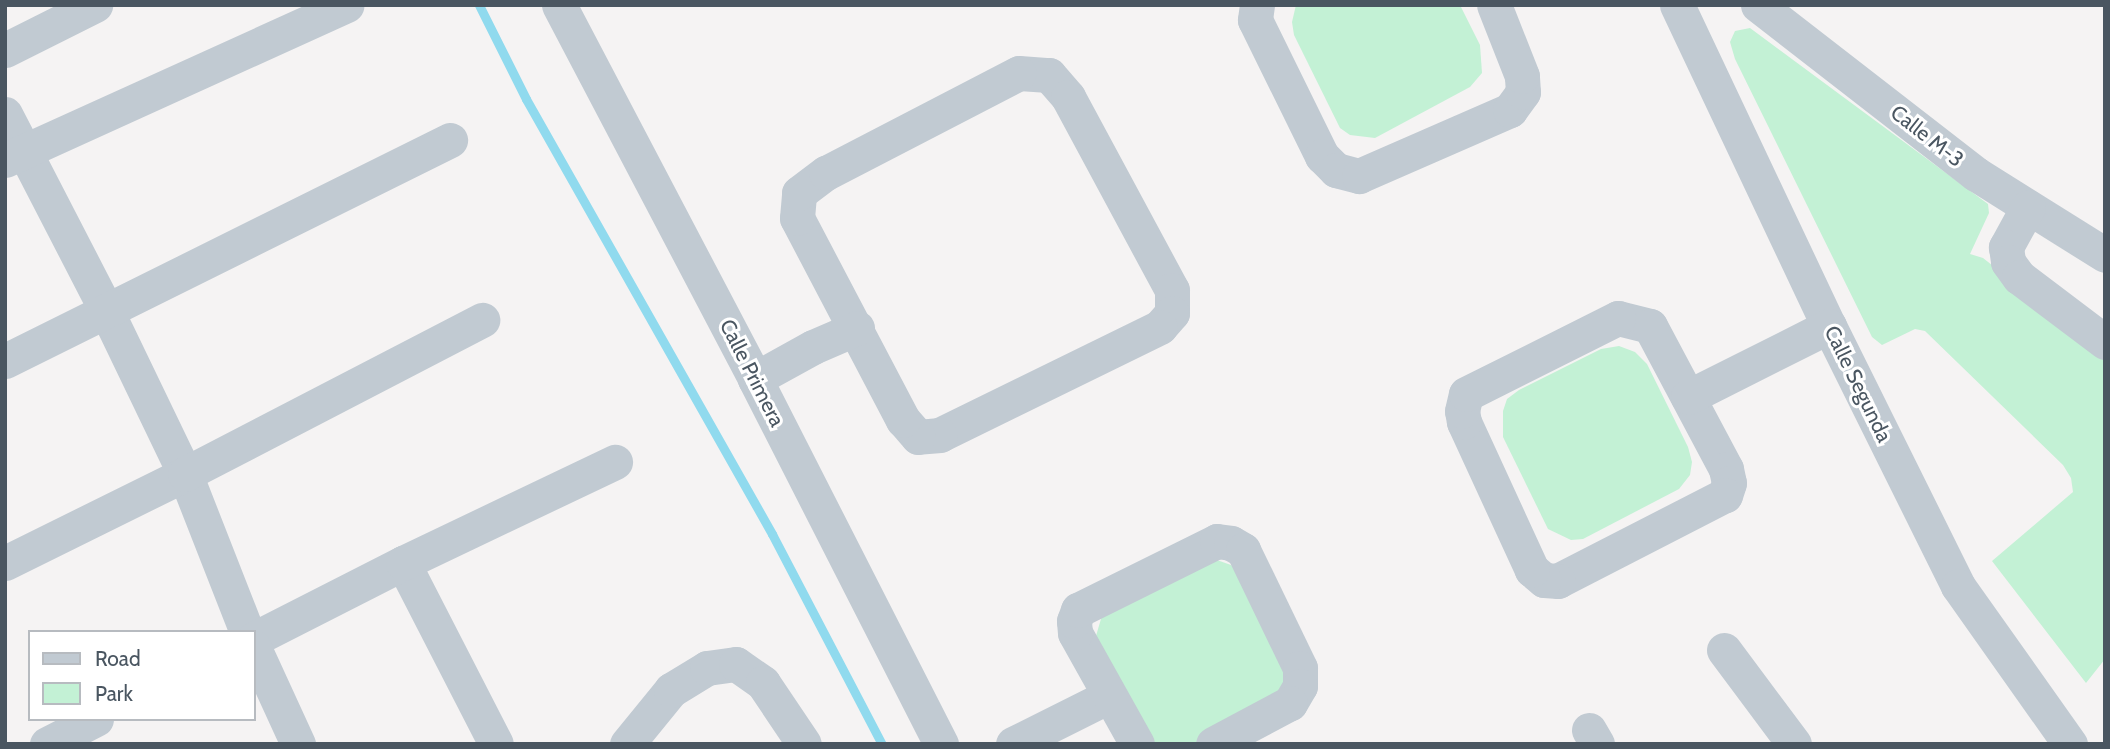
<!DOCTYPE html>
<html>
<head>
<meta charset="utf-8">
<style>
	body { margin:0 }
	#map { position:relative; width:2110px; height:749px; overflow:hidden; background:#f5f3f3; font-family:Cabin,sans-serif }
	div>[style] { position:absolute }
	.green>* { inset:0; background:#c3f1d5 }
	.stream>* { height:9px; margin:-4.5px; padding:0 4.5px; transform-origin:4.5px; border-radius:4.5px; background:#90daee }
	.street>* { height:35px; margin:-17.5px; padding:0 17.5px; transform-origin:17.5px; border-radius:17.5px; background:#c1cad2 }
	span { translate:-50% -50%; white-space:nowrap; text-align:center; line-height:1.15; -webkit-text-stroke:6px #fff; paint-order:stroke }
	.street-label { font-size:21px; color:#4a5661 }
	.frame { position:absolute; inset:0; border:7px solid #4a5661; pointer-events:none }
	.legend { position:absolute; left:28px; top:630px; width:228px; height:91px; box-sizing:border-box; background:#fff; border:2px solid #b7bbc0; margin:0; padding:9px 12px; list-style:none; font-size:21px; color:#4a5661 }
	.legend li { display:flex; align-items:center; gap:14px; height:35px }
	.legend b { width:35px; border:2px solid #b7bbc0 }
</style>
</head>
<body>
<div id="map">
	<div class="green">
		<div style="clip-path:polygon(1296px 5px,1460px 5px,1480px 45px,1482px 73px,1470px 87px,1375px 138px,1350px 135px,1340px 128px,1294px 35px,1292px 22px)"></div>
		<div style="clip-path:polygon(1750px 28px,1988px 204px,1989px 213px,1970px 254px,1983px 258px,2105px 354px,2105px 659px,2086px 683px,1992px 561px,2073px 492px,2071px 478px,2063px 465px,1925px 331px,1915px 329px,1882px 345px,1872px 337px,1735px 59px,1730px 42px,1735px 31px)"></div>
		<div style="clip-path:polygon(1619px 346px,1635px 352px,1647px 364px,1688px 447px,1692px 462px,1690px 475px,1679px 489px,1583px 539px,1571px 540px,1548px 529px,1503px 437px,1503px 411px,1507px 399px,1519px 390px,1601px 349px)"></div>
		<div style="clip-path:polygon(1214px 559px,1231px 565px,1243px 577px,1288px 675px,1275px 701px,1196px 744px,1147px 744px,1096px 636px,1103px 612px)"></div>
	</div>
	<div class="stream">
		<div style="left:479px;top:5px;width:105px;rotate:63.4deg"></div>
		<div style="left:526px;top:99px;width:500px;rotate:60.5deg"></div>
		<div style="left:772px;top:534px;width:237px;rotate:62.4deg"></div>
	</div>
	<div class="street">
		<div style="left:559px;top:5px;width:422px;rotate:62.3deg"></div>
		<div style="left:755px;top:379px;width:410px;rotate:63deg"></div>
		<div style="left:1257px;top:5px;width:15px;rotate:98deg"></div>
		<div style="left:1255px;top:20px;width:152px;rotate:63.8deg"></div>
		<div style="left:1322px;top:156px;width:20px;rotate:45deg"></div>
		<div style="left:1336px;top:170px;width:24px;rotate:15deg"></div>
		<div style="left:1359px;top:176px;width:165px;rotate:-23.6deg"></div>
		<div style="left:1510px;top:110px;width:22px;rotate:-54deg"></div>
		<div style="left:1523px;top:92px;width:16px;rotate:-94deg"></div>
		<div style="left:1522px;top:76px;width:76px;rotate:-111.5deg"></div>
		<div style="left:1677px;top:5px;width:355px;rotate:64.7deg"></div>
		<div style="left:1829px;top:326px;width:290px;rotate:63.6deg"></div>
		<div style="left:1958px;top:586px;width:194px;rotate:54.7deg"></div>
		<div style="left:1758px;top:5px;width:276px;rotate:37.8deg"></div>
		<div style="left:1976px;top:174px;width:152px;rotate:32.1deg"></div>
		<div style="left:5px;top:50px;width:101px;rotate:-26.6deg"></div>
		<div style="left:1019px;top:73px;width:30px;rotate:4deg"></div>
		<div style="left:1049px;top:75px;width:29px;rotate:49deg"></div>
		<div style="left:1068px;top:97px;width:219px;rotate:61.7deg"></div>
		<div style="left:1172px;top:290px;width:23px;rotate:90deg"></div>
		<div style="left:1172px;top:313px;width:18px;rotate:131deg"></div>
		<div style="left:1160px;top:327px;width:245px;rotate:153.9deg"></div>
		<div style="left:940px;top:435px;width:22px;rotate:175deg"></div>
		<div style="left:918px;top:437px;width:23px;rotate:-131deg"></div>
		<div style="left:903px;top:420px;width:228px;rotate:-117.7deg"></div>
		<div style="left:797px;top:218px;width:25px;rotate:-85deg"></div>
		<div style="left:799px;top:193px;width:34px;rotate:-37deg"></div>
		<div style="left:826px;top:173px;width:217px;rotate:-27.4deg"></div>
		<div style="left:5px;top:114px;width:223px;rotate:62.7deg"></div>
		<div style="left:107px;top:312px;width:180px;rotate:64.3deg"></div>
		<div style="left:185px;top:474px;width:170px;rotate:68.6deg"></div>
		<div style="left:5px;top:160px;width:375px;rotate:-24.4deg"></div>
		<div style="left:2028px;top:207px;width:46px;rotate:118.8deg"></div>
		<div style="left:2006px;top:247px;width:15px;rotate:82deg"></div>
		<div style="left:2008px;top:262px;width:19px;rotate:54deg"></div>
		<div style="left:2019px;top:277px;width:108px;rotate:37.1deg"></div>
		<div style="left:1618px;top:318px;width:33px;rotate:14deg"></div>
		<div style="left:1650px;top:326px;width:162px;rotate:62deg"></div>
		<div style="left:1726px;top:469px;width:14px;rotate:78deg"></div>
		<div style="left:1729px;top:483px;width:13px;rotate:108deg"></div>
		<div style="left:1725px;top:495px;width:188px;rotate:152.8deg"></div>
		<div style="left:1558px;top:581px;width:14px;rotate:-176deg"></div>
		<div style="left:1544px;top:580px;width:16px;rotate:-140deg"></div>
		<div style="left:1532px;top:570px;width:163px;rotate:-114.7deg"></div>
		<div style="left:1464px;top:422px;width:11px;rotate:-100deg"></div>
		<div style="left:1462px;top:411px;width:17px;rotate:-77deg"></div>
		<div style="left:1466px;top:394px;width:170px;rotate:-26.6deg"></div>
		<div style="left:5px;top:361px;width:497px;rotate:-26.4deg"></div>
		<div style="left:755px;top:379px;width:66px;rotate:-28.9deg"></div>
		<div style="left:813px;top:347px;width:48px;rotate:-23.4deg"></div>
		<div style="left:1688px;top:397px;width:158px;rotate:-26.7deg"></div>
		<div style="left:5px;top:563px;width:201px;rotate:-26.3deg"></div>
		<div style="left:185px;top:474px;width:335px;rotate:-27.4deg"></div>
		<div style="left:403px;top:563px;width:203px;rotate:62.8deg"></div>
		<div style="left:254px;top:639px;width:167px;rotate:-27deg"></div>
		<div style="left:403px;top:563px;width:235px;rotate:-25.5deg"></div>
		<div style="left:254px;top:648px;width:106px;rotate:65.4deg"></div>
		<div style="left:1724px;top:650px;width:117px;rotate:53.3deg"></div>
		<div style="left:1589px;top:730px;width:16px;rotate:60deg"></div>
		<div style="left:47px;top:744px;width:55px;rotate:-27deg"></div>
		<div style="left:627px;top:744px;width:70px;rotate:-50.8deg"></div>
		<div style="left:671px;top:690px;width:42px;rotate:-31.4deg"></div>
		<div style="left:707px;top:668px;width:29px;rotate:-8deg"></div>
		<div style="left:736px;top:664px;width:33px;rotate:35deg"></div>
		<div style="left:763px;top:683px;width:73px;rotate:56.1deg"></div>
		<div style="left:1013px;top:744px;width:107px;rotate:-26.6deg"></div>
		<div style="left:1137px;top:744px;width:127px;rotate:-119.2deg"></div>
		<div style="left:1075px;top:633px;width:12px;rotate:-95deg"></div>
		<div style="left:1074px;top:621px;width:12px;rotate:-70deg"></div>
		<div style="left:1078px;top:610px;width:155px;rotate:-26.4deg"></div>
		<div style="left:1217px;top:541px;width:14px;rotate:8deg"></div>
		<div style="left:1231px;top:543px;width:14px;rotate:30deg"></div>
		<div style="left:1243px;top:550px;width:131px;rotate:64.2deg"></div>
		<div style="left:1300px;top:668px;width:18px;rotate:90deg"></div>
		<div style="left:1300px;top:686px;width:20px;rotate:120deg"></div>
		<div style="left:1290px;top:703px;width:87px;rotate:152deg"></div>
	</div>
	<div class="street-label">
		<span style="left:1927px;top:136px;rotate:38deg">Calle M-3</span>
		<span style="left:752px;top:373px;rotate:63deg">Calle Primera</span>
		<span style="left:1858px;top:384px;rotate:64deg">Calle Segunda</span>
	</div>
	<div class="frame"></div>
	<ul class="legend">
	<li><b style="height:9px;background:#c1cad2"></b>Road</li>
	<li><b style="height:19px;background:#c3f1d5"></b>Park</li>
	</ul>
</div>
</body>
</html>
